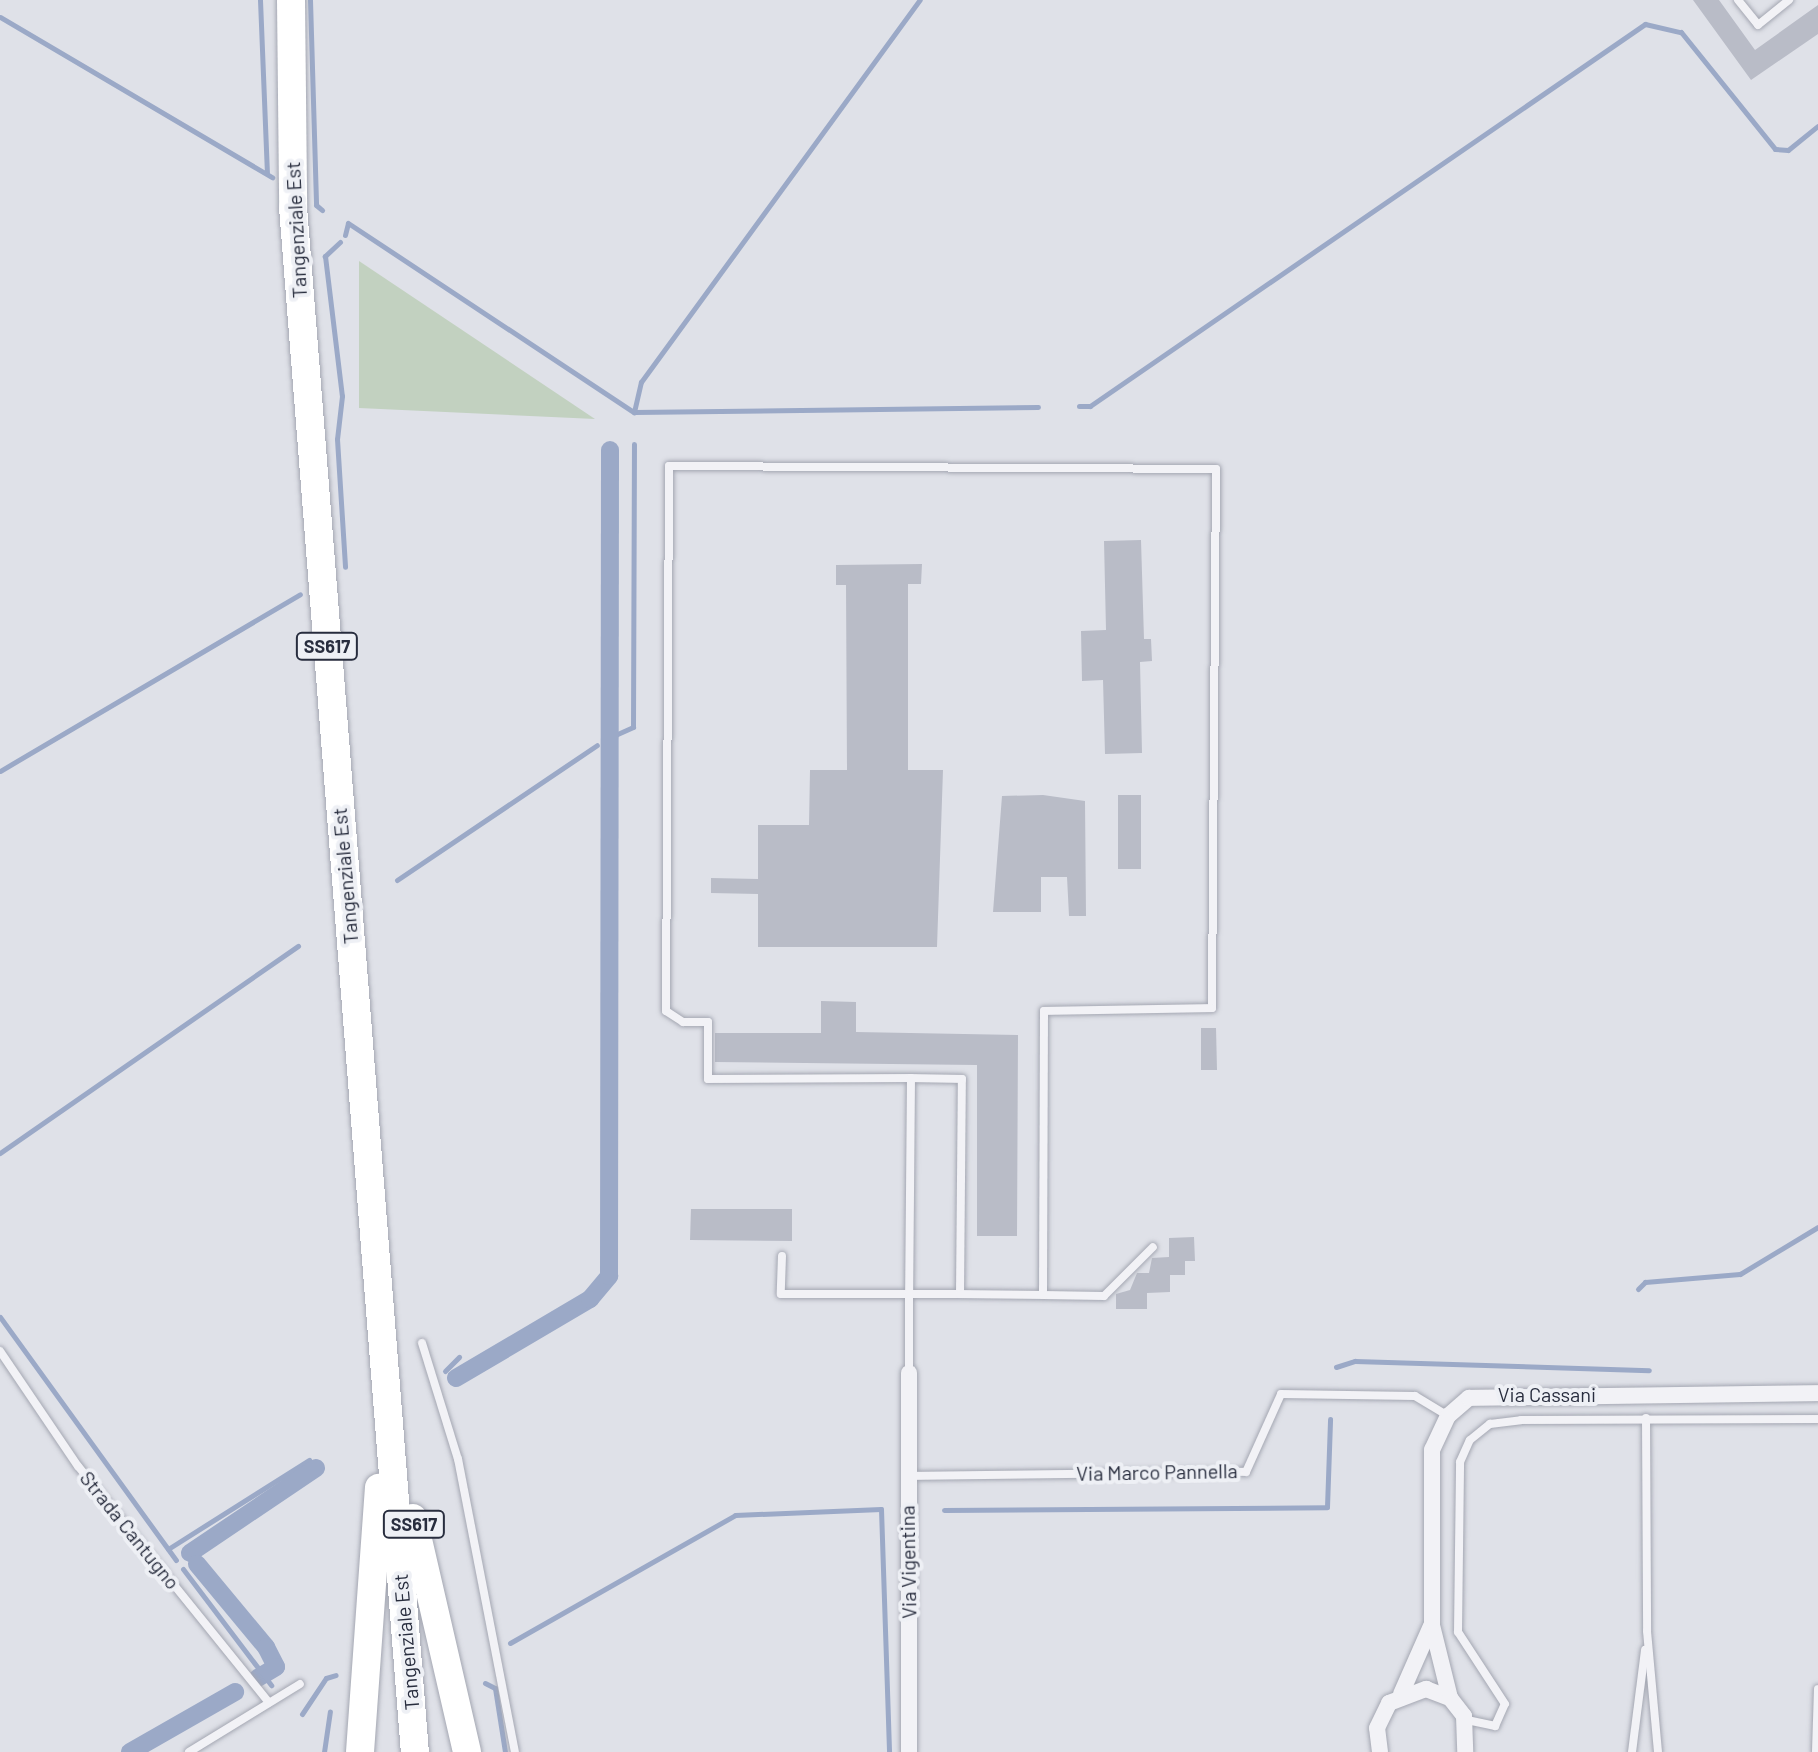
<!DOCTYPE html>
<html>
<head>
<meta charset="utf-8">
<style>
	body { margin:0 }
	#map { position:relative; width:1818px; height:1752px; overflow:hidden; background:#dfe1e8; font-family:Barlow,sans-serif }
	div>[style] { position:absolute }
	.green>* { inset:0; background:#c2d1c0 }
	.stream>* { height:5px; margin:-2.5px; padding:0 2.5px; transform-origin:2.5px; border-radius:2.5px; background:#9ba9c7 }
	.canal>* { height:18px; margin:-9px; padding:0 9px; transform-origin:9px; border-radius:9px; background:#9ba9c7 }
	.building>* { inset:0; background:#b9bcc7 }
	.roads { filter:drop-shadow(0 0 2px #a4a7b2) drop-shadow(0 0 2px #a4a7b2) }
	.lane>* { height:8px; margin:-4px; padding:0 4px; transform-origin:4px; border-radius:4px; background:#f2f2f6 }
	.street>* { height:16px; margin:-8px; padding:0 8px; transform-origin:8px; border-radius:8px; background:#f2f2f6 }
	.highway>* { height:28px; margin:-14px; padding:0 14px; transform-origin:14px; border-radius:14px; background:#fff }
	span { translate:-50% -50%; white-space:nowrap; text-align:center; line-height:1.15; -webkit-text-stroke:8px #eef0f5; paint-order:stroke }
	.shield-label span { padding:2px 6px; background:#eef0f5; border:2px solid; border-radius:6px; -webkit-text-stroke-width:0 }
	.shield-label { font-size:18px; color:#282d3e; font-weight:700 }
	.street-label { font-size:20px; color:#282d3e }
</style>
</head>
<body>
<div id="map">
	<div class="green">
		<div style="clip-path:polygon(359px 261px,595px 419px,359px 408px)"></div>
	</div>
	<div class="stream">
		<div style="left:260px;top:0;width:173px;rotate:87.7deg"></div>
		<div style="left:310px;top:0;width:205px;rotate:88.3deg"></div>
		<div style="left:316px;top:205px;width:8px;rotate:40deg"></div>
		<div style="left:0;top:17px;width:316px;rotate:30.5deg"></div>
		<div style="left:345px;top:235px;width:12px;rotate:-76deg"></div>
		<div style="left:348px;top:223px;width:343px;rotate:33.5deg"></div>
		<div style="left:634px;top:412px;width:404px;rotate:-0.7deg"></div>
		<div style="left:340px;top:242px;width:21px;rotate:137deg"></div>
		<div style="left:325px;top:256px;width:141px;rotate:83.1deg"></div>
		<div style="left:342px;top:396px;width:43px;rotate:96.6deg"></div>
		<div style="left:337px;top:439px;width:128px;rotate:86.4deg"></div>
		<div style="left:1079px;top:406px;width:11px"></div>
		<div style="left:1090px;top:406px;width:674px;rotate:-34.54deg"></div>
		<div style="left:1645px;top:24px;width:37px;rotate:13deg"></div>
		<div style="left:1681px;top:32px;width:150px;rotate:51.2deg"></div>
		<div style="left:1775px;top:149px;width:13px;rotate:4deg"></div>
		<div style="left:1788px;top:150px;width:38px;rotate:-39deg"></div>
		<div style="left:634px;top:412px;width:31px;rotate:-77deg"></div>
		<div style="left:641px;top:382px;width:473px;rotate:-53.9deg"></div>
		<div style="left:613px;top:736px;width:22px;rotate:-24deg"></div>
		<div style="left:633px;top:727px;width:283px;rotate:-89.8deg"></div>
		<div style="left:0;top:771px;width:348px;rotate:-30.5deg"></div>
		<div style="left:397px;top:880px;width:241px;rotate:-34deg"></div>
		<div style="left:0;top:1153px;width:363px;rotate:-34.8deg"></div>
		<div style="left:1638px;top:1289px;width:10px;rotate:-45deg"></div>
		<div style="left:1645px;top:1282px;width:95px;rotate:-4.8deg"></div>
		<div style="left:1740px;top:1274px;width:91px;rotate:-31.1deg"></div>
		<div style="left:0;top:1317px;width:300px;rotate:54.1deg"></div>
		<div style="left:1336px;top:1367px;width:20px;rotate:-18deg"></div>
		<div style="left:1355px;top:1361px;width:294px;rotate:1.8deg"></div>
		<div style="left:445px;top:1371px;width:20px;rotate:-45deg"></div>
		<div style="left:944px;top:1510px;width:383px;rotate:-0.4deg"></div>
		<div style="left:1327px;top:1507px;width:88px;rotate:-88deg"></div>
		<div style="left:168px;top:1549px;width:167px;rotate:-32.3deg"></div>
		<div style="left:183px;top:1569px;width:146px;rotate:52.8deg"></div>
		<div style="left:510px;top:1643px;width:259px;rotate:-29.6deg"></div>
		<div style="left:735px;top:1515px;width:146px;rotate:-2.4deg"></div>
		<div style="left:881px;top:1509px;width:243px;rotate:88.1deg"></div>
		<div style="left:485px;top:1683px;width:11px;rotate:27deg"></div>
		<div style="left:495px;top:1688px;width:65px;rotate:81.1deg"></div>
		<div style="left:302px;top:1714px;width:43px;rotate:-56.3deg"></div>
		<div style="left:326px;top:1678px;width:10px;rotate:-17deg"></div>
		<div style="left:324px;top:1752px;width:41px;rotate:-81.7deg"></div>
	</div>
	<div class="canal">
		<div style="left:456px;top:1378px;width:156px;rotate:-30.5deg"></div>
		<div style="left:590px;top:1299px;width:30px;rotate:-50deg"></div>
		<div style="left:609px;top:1276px;width:826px;rotate:-89.93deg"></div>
		<div style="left:190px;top:1553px;width:152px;rotate:-34deg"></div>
		<div style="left:197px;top:1564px;width:108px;rotate:50.3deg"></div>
		<div style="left:266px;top:1647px;width:22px;rotate:63deg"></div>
		<div style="left:276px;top:1667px;width:21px;rotate:149deg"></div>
		<div style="left:130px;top:1752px;width:121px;rotate:-29.7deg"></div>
	</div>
	<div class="building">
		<div style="clip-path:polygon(1693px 0,1719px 0,1755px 50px,1818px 5px,1818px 34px,1751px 80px)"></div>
		<div style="clip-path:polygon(1141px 540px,1144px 639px,1151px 639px,1152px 661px,1140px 662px,1142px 753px,1105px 754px,1103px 680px,1082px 681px,1081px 631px,1106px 630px,1104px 541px)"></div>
		<div style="clip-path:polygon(922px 564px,921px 584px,908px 584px,908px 770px,943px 770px,937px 947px,758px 947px,758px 894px,711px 893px,711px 878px,758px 879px,758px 825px,809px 825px,810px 770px,847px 770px,846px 585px,836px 585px,836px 565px)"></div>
		<div style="clip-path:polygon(1043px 795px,1085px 801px,1086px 916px,1069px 916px,1067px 877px,1041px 877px,1041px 912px,993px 912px,1002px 796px)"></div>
		<div style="clip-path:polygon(1118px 795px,1141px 795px,1141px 869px,1118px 869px)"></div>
		<div style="clip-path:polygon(821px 1001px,856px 1002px,856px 1032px,1018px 1035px,1017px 1236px,977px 1236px,977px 1065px,715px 1062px,715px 1033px,821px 1033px)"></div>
		<div style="clip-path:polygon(1201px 1028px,1216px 1028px,1217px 1070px,1201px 1070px)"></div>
		<div style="clip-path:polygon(691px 1209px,792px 1209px,792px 1241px,690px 1240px)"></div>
		<div style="clip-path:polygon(1194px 1237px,1195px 1261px,1185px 1261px,1185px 1275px,1170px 1275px,1170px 1292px,1147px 1293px,1147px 1309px,1116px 1309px,1116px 1294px,1130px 1290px,1137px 1273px,1149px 1273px,1152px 1258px,1169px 1257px,1169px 1238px)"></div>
	</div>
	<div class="roads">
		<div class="lane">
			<div style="left:1738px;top:0;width:32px;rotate:51deg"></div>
			<div style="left:1758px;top:25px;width:40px;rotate:-39deg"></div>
			<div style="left:911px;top:1078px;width:203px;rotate:179.7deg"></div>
			<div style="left:708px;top:1079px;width:57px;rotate:-90deg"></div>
			<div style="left:708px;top:1022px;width:25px;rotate:180deg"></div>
			<div style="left:683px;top:1022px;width:20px;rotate:-147deg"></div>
			<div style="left:666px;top:1011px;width:545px;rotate:-89.68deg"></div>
			<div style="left:669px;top:466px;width:547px;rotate:0.31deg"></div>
			<div style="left:1216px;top:469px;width:539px;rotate:90.43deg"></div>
			<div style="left:1212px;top:1008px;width:168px;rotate:179deg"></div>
			<div style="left:1044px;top:1011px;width:284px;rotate:90.2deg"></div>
			<div style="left:1043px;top:1295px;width:61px;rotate:0.9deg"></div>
			<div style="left:1104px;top:1296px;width:69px;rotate:-45deg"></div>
			<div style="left:782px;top:1256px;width:38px;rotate:92deg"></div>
			<div style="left:781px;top:1294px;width:179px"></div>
			<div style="left:960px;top:1294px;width:215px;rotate:-89.5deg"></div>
			<div style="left:962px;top:1079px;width:51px;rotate:-178.9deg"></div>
			<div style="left:911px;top:1078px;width:216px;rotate:90.5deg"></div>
			<div style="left:909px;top:1294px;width:79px;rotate:90deg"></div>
			<div style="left:960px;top:1294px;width:83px;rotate:0.7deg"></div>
			<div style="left:422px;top:1343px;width:121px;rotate:72.8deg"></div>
			<div style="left:458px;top:1459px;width:298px;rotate:79deg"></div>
			<div style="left:0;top:1351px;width:139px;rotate:55.9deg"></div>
			<div style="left:78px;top:1466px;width:304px;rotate:51.1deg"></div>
			<div style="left:1646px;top:1418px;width:213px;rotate:89.7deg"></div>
			<div style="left:1647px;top:1631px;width:121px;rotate:84.8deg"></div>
			<div style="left:908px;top:1476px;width:338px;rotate:-0.7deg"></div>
			<div style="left:1246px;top:1472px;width:85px;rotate:-65.8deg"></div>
			<div style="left:1281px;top:1394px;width:134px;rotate:0.9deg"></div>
			<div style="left:1415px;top:1396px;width:39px;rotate:31deg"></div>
			<div style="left:1467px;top:1720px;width:29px;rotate:12deg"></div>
			<div style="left:1495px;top:1726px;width:24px;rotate:-66deg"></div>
			<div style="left:1505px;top:1704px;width:86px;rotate:-123.1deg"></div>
			<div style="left:1458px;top:1632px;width:170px;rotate:-89.3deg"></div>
			<div style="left:1460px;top:1462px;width:24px;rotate:-66deg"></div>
			<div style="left:1470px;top:1440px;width:26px;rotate:-39deg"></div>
			<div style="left:1490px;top:1424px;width:31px;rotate:-7deg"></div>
			<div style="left:1521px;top:1420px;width:297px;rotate:-0.2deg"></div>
			<div style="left:189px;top:1752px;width:130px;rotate:-31.5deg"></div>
			<div style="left:1632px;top:1752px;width:103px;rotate:-82.7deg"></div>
			<div style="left:1816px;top:1752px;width:63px;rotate:-88.2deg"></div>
		</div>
		<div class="street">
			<div style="left:909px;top:1373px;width:379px;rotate:90deg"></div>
			<div style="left:1401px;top:1694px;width:74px;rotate:-66.2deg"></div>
			<div style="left:1450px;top:1698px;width:75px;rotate:-103.9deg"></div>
			<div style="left:1432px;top:1625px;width:175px;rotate:-90deg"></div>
			<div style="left:1432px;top:1450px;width:38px;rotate:-65deg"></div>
			<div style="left:1448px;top:1416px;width:28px;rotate:-41deg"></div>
			<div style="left:1469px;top:1398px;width:349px;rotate:-0.8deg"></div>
			<div style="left:1380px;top:1752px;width:24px;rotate:-97deg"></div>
			<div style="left:1377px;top:1728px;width:28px;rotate:-64deg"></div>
			<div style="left:1389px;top:1703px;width:40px;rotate:-21deg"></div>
			<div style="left:1426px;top:1689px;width:26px;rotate:21deg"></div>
			<div style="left:1450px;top:1698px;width:23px;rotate:52deg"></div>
			<div style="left:1464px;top:1716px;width:36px;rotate:88deg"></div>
		</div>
		<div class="highway">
			<div style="left:291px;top:0;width:207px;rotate:89.4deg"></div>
			<div style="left:293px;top:207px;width:1550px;rotate:85.49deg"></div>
			<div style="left:413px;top:1518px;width:240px;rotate:77deg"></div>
			<div style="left:360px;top:1752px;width:265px;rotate:-85.9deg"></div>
		</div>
	</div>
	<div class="shield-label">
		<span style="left:327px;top:646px">SS617</span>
		<span style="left:414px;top:1524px">SS617</span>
	</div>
	<div class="street-label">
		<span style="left:296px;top:230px;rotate:-93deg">Tangenziale Est</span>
		<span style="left:345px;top:876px;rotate:-95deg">Tangenziale Est</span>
		<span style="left:1547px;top:1394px">Via Cassani</span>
		<span style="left:1157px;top:1472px;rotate:-1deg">Via Marco Pannella</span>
		<span style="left:130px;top:1530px;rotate:51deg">Strada Cantugno</span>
		<span style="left:908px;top:1562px;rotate:-91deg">Via Vigentina</span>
		<span style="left:406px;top:1642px;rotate:-95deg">Tangenziale Est</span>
	</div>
</div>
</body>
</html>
